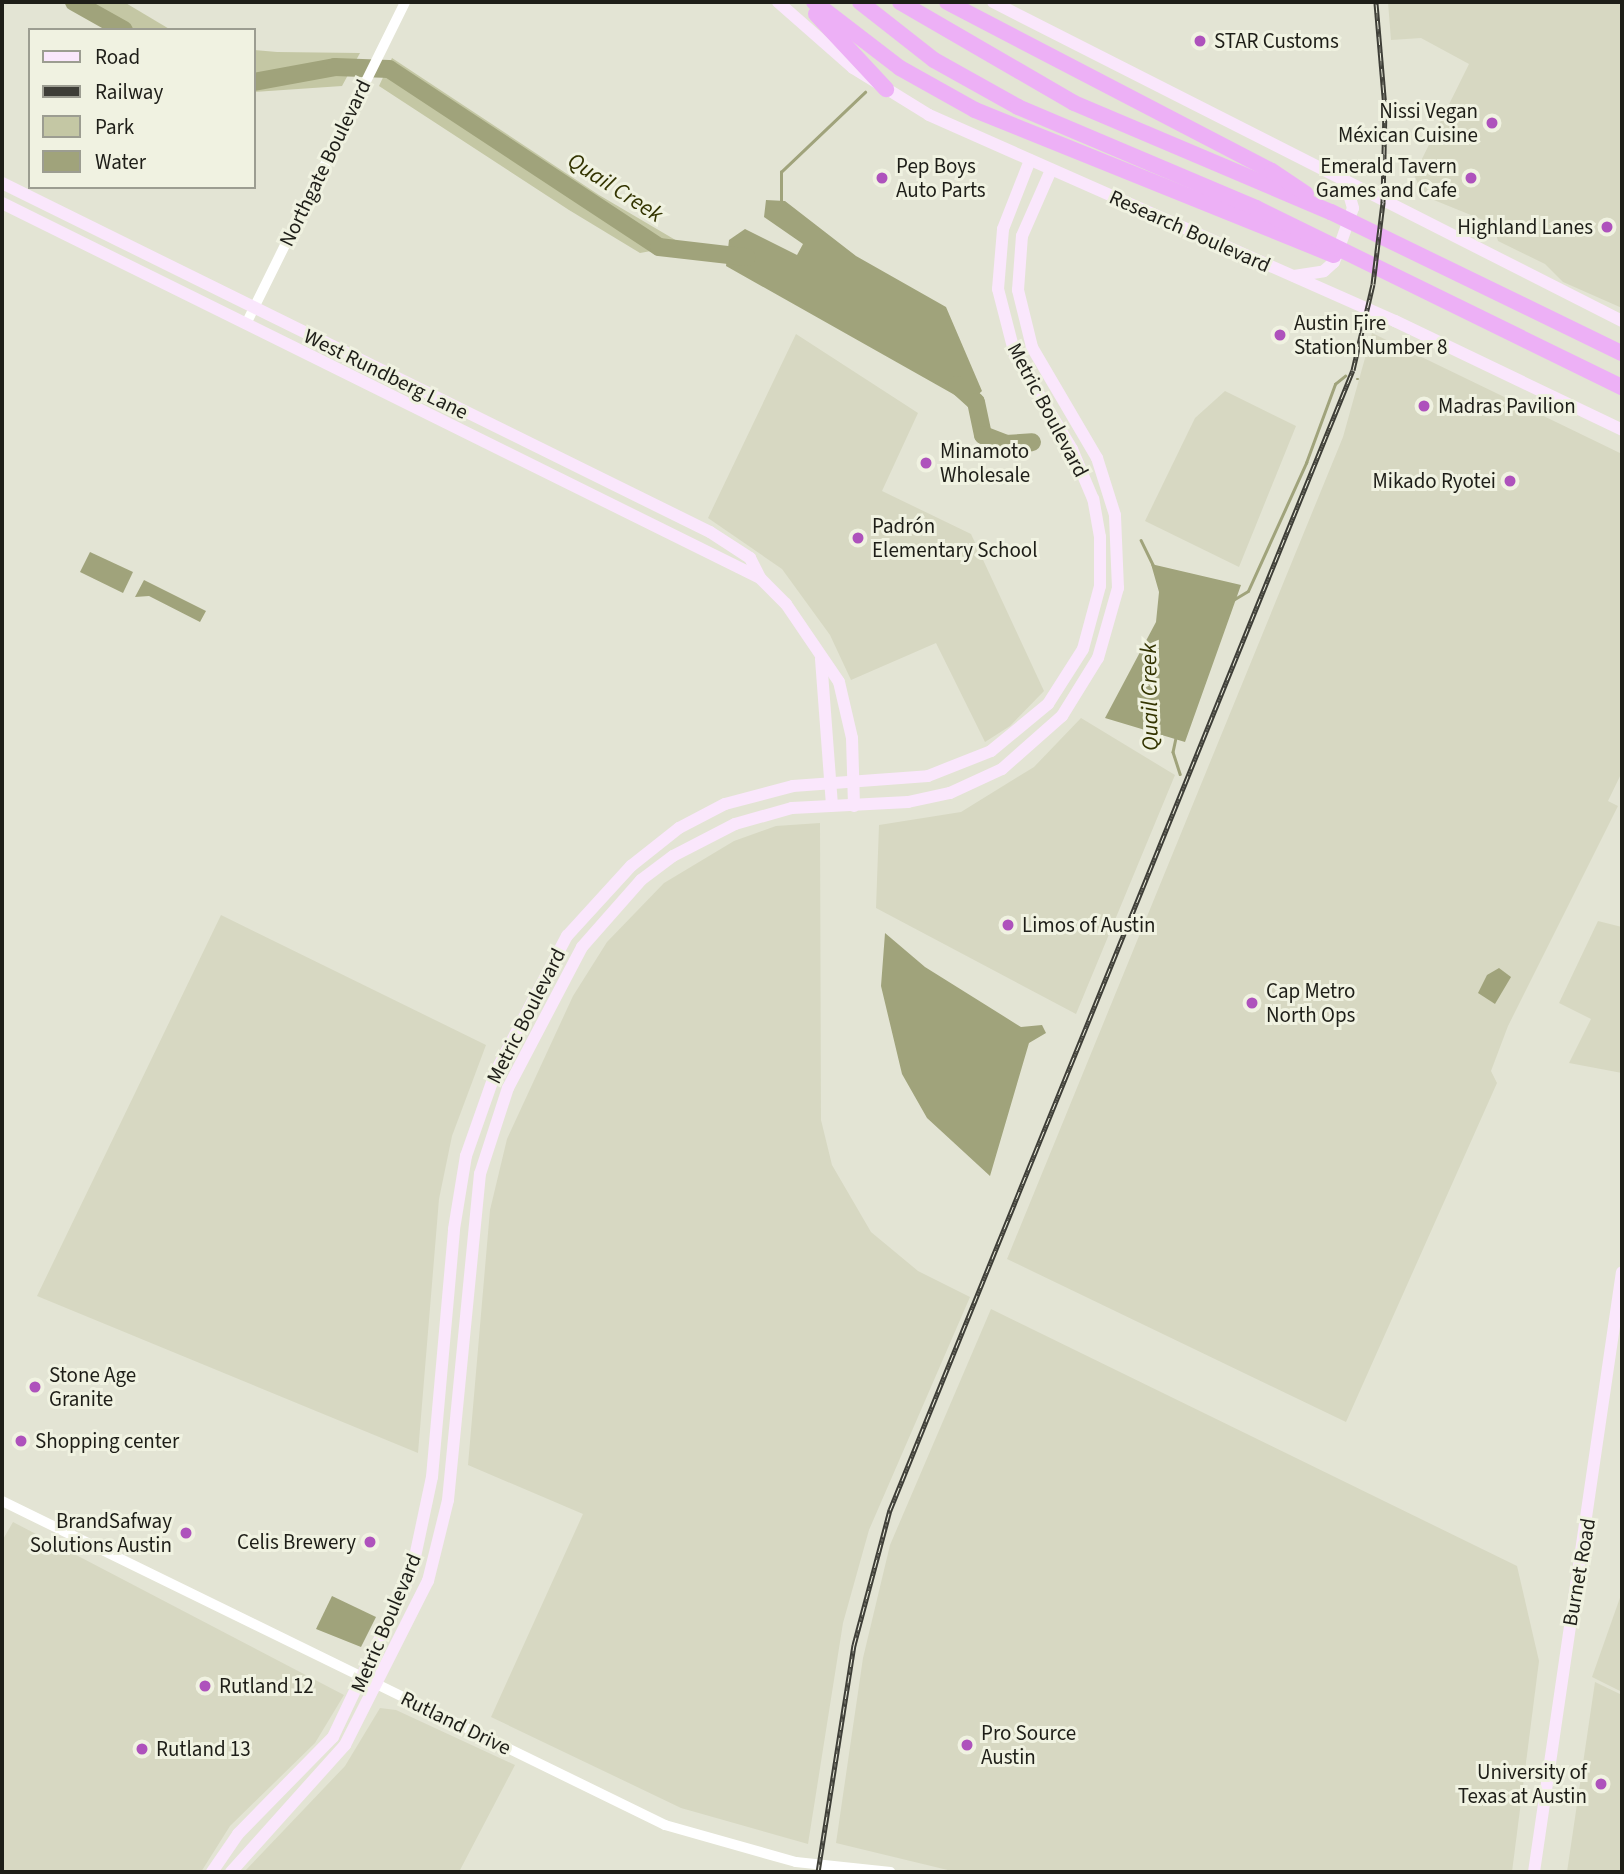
<!DOCTYPE html>
<html>
<head>
<meta charset="utf-8">
<style>
	body { margin:0 }
	#map { position:relative; width:1624px; height:1874px; overflow:hidden; background:#e3e4d4; font-family:"Source Sans 3",sans-serif }
	div>[style] { position:absolute }
	.built>* { inset:0; background:#d7d8c2 }
	.green>* { inset:0; background:#c4c7a4 }
	.water>* { inset:0; background:#a0a37b }
	.stream>* { height:2.5px; margin:-1.25px; padding:0 1.25px; transform-origin:1.25px; border-radius:1.25px; background:#a0a37b }
	.river>* { height:18px; margin:-9px; padding:0 9px; transform-origin:9px; border-radius:9px; background:#a0a37b }
	.tertiary>* { height:10px; margin:-5px; padding:0 5px; transform-origin:5px; border-radius:5px; background:#fff }
	.secondary>* { height:12px; margin:-6px; padding:0 6px; transform-origin:6px; border-radius:6px; background:#fae7fc }
	.motorway>* { height:16px; margin:-8px; padding:0 8px; transform-origin:8px; border-radius:8px; background:#edb0f6 }
	.rail>* { height:5px; margin-top:-2.5px; transform-origin:0; background:repeating-linear-gradient(90deg,#f0f2e1 0 8px,#3e3e37 0 16px); box-sizing:border-box; border-block:2px solid #3e3e37 }
	.dots>* { width:19px; height:19px; translate:-50% -50%; box-sizing:border-box; border:4px solid #f0f2e1; border-radius:50% }
	span { translate:-50% -50%; white-space:nowrap; text-align:center; line-height:1.15; -webkit-text-stroke:6px #f0f2e1; paint-order:stroke }
	.poi-label { font-size:21px; color:#1e1e18 }
	.left { translate:0 -50%; text-align:left }
	.right { translate:-100% -50%; text-align:right }
	.street-label { font-size:21px; color:#1e1e18 }
	.water-label { font-size:23px; color:#333401; font-style:italic }
	.frame { position:absolute; inset:0; border:4px solid #1e1e18; pointer-events:none }
	.legend { position:absolute; left:28px; top:28px; width:228px; height:161px; box-sizing:border-box; background:#f0f2e1; border:2px solid #9c9d91; margin:0; padding:9px 12px; list-style:none; font-size:21px; color:#1e1e18 }
	.legend li { display:flex; align-items:center; gap:14px; height:35px }
	.legend b { width:35px; border:2px solid #9c9d91 }
</style>
</head>
<body>
<div id="map">
	<div class="built">
		<div style="clip-path:polygon(1388px 2px,1622px 2px,1622px 308px,1563px 282px,1545px 264px,1498px 241px,1493px 224px,1424px 196px,1414px 175px,1469px 64px,1421px 38px,1391px 40px)"></div>
		<div style="clip-path:polygon(1372px 333px,1622px 454px,1622px 772px,1608px 801px,1618px 806px,1508px 1026px,1491px 1071px,1497px 1083px,1346px 1422px,1007px 1259px,1343px 437px)"></div>
		<div style="clip-path:polygon(796px 334px,918px 413px,882px 491px,971px 534px,1044px 691px,1010px 726px,985px 742px,936px 643px,851px 680px,830px 635px,782px 569px,708px 518px)"></div>
		<div style="clip-path:polygon(1225px 391px,1296px 426px,1239px 567px,1145px 521px,1195px 418px)"></div>
		<div style="clip-path:polygon(1081px 718px,1175px 775px,1076px 1014px,876px 908px,879px 825px,961px 812px,1034px 767px)"></div>
		<div style="clip-path:polygon(820px 823px,821px 1120px,832px 1165px,871px 1232px,918px 1271px,970px 1297px,869px 1530px,843px 1623px,808px 1844px,681px 1808px,491px 1717px,583px 1514px,468px 1465px,490px 1210px,507px 1139px,573px 996px,607px 942px,664px 883px,734px 841px,776px 826px)"></div>
		<div style="clip-path:polygon(221px 915px,486px 1045px,452px 1136px,439px 1199px,418px 1453px,37px 1296px)"></div>
		<div style="clip-path:polygon(1598px 921px,1622px 927px,1622px 1073px,1569px 1063px,1591px 1019px,1559px 1003px)"></div>
		<div style="clip-path:polygon(991px 1309px,1517px 1566px,1539px 1661px,1512px 1872px,956px 1872px,836px 1843px,863px 1658px,890px 1545px)"></div>
		<div style="clip-path:polygon(13px 1522px,344px 1695px,315px 1743px,230px 1826px,201px 1872px,2px 1872px,2px 1541px)"></div>
		<div style="clip-path:polygon(1622px 1592px,1622px 1692px,1592px 1677px)"></div>
		<div style="clip-path:polygon(1595px 1682px,1622px 1695px,1622px 1872px,1567px 1872px)"></div>
		<div style="clip-path:polygon(380px 1708px,396px 1710px,515px 1765px,459px 1872px,244px 1872px,345px 1766px)"></div>
	</div>
	<div class="green">
		<div style="clip-path:polygon(65px 2px,124px 2px,171px 30px,109px 30px)"></div>
		<div style="clip-path:polygon(254px 50px,277px 52px,360px 53px,342px 86px,254px 92px)"></div>
		<div style="clip-path:polygon(392px 58px,599px 195px,684px 245px,640px 253px,569px 210px,379px 86px)"></div>
	</div>
	<div class="water">
		<div style="clip-path:polygon(766px 200px,785px 201px,856px 256px,946px 307px,982px 391px,969px 403px,726px 266px,729px 240px,745px 229px,797px 255px,803px 244px,764px 217px)"></div>
		<div style="clip-path:polygon(90px 552px,133px 572px,123px 593px,80px 572px)"></div>
		<div style="clip-path:polygon(1151px 564px,1241px 585px,1185px 742px,1105px 718px,1156px 622px,1159px 592px)"></div>
		<div style="clip-path:polygon(144px 580px,206px 611px,200px 622px,149px 596px,135px 597px)"></div>
		<div style="clip-path:polygon(885px 933px,925px 967px,1021px 1027px,1042px 1025px,1046px 1033px,1029px 1043px,990px 1176px,927px 1118px,902px 1074px,881px 986px)"></div>
		<div style="clip-path:polygon(1499px 968px,1511px 977px,1495px 1004px,1478px 993px,1487px 975px)"></div>
		<div style="clip-path:polygon(332px 1596px,376px 1617px,361px 1647px,316px 1629px)"></div>
	</div>
	<div class="stream">
		<div style="left:781px;top:204px;width:32px;rotate:-90deg"></div>
		<div style="left:781px;top:172px;width:116px;rotate:-43.6deg"></div>
		<div style="left:1357px;top:379px;width:1px"></div>
		<div style="left:1141px;top:540px;width:30px;rotate:64deg"></div>
		<div style="left:1233px;top:600px;width:17px;rotate:-31deg"></div>
		<div style="left:1248px;top:591px;width:141px;rotate:-65.6deg"></div>
		<div style="left:1306px;top:463px;width:84px;rotate:-69.8deg"></div>
		<div style="left:1335px;top:384px;width:13px;rotate:-39deg"></div>
		<div style="left:1176px;top:738px;width:14px;rotate:102deg"></div>
		<div style="left:1173px;top:752px;width:23px;rotate:72deg"></div>
	</div>
	<div class="river">
		<div style="left:74px;top:2px;width:57px;rotate:29.2deg"></div>
		<div style="left:254px;top:82px;width:82px;rotate:-10.5deg"></div>
		<div style="left:335px;top:67px;width:54px;rotate:2.1deg"></div>
		<div style="left:389px;top:69px;width:323px;rotate:33.4deg"></div>
		<div style="left:659px;top:247px;width:88px;rotate:6.6deg"></div>
		<div style="left:957px;top:385px;width:25px;rotate:42deg"></div>
		<div style="left:976px;top:402px;width:34px;rotate:78deg"></div>
		<div style="left:983px;top:435px;width:25px;rotate:21deg"></div>
		<div style="left:1006px;top:444px;width:26px;rotate:-4deg"></div>
	</div>
	<div class="tertiary">
		<div style="left:246px;top:324px;width:359px;rotate:-63.7deg"></div>
		<div style="left:2px;top:1501px;width:738px;rotate:26.04deg"></div>
		<div style="left:665px;top:1825px;width:136px;rotate:15.8deg"></div>
		<div style="left:796px;top:1862px;width:95px;rotate:6.1deg"></div>
	</div>
	<div class="secondary">
		<div style="left:778px;top:2px;width:100px;rotate:41.3deg"></div>
		<div style="left:853px;top:68px;width:89px;rotate:31.7deg"></div>
		<div style="left:929px;top:115px;width:510px;rotate:23.85deg"></div>
		<div style="left:1395px;top:321px;width:252px;rotate:25.6deg"></div>
		<div style="left:993px;top:2px;width:705px;rotate:26.89deg"></div>
		<div style="left:2px;top:183px;width:789px;rotate:26.24deg"></div>
		<div style="left:710px;top:532px;width:48px;rotate:33deg"></div>
		<div style="left:750px;top:558px;width:22px;rotate:63deg"></div>
		<div style="left:2px;top:203px;width:846px;rotate:26.32deg"></div>
		<div style="left:760px;top:578px;width:37px;rotate:45deg"></div>
		<div style="left:786px;top:604px;width:94px;rotate:55.8deg"></div>
		<div style="left:839px;top:682px;width:57px;rotate:76.9deg"></div>
		<div style="left:852px;top:738px;width:68px;rotate:88.3deg"></div>
		<div style="left:1294px;top:276px;width:30px;rotate:-9deg"></div>
		<div style="left:1324px;top:271px;width:13px;rotate:-42deg"></div>
		<div style="left:1334px;top:262px;width:57px;rotate:-70.6deg"></div>
		<div style="left:1353px;top:208px;width:26px;rotate:-106deg"></div>
		<div style="left:821px;top:659px;width:147px;rotate:85.7deg"></div>
		<div style="left:212px;top:1872px;width:46px;rotate:-55.6deg"></div>
		<div style="left:238px;top:1834px;width:136px;rotate:-45.6deg"></div>
		<div style="left:333px;top:1737px;width:184px;rotate:-64.6deg"></div>
		<div style="left:412px;top:1571px;width:96px;rotate:-78deg"></div>
		<div style="left:432px;top:1477px;width:249px;rotate:-84.9deg"></div>
		<div style="left:454px;top:1229px;width:74px;rotate:-80.7deg"></div>
		<div style="left:466px;top:1156px;width:90px;rotate:-70.6deg"></div>
		<div style="left:496px;top:1071px;width:153px;rotate:-62.3deg"></div>
		<div style="left:567px;top:936px;width:95px;rotate:-47.6deg"></div>
		<div style="left:631px;top:866px;width:61px;rotate:-38.4deg"></div>
		<div style="left:679px;top:828px;width:52px;rotate:-27.6deg"></div>
		<div style="left:725px;top:804px;width:70px;rotate:-14.8deg"></div>
		<div style="left:793px;top:786px;width:135px;rotate:-4.2deg"></div>
		<div style="left:928px;top:776px;width:68px;rotate:-21.6deg"></div>
		<div style="left:991px;top:751px;width:74px;rotate:-39.5deg"></div>
		<div style="left:1048px;top:704px;width:65px;rotate:-57.5deg"></div>
		<div style="left:1083px;top:649px;width:65px;rotate:-74.9deg"></div>
		<div style="left:1100px;top:586px;width:49px;rotate:-90deg"></div>
		<div style="left:1100px;top:537px;width:39px;rotate:-100deg"></div>
		<div style="left:1093px;top:499px;width:54px;rotate:-112.8deg"></div>
		<div style="left:1072px;top:449px;width:110px;rotate:-121.2deg"></div>
		<div style="left:1015px;top:355px;width:68px;rotate:-104.4deg"></div>
		<div style="left:998px;top:289px;width:60px;rotate:-85.2deg"></div>
		<div style="left:1003px;top:229px;width:74px;rotate:-68.6deg"></div>
		<div style="left:231px;top:1872px;width:171px;rotate:-48.1deg"></div>
		<div style="left:345px;top:1745px;width:184px;rotate:-63.2deg"></div>
		<div style="left:428px;top:1581px;width:83px;rotate:-76.1deg"></div>
		<div style="left:448px;top:1500px;width:328px;rotate:-84.4deg"></div>
		<div style="left:480px;top:1174px;width:90px;rotate:-72deg"></div>
		<div style="left:508px;top:1088px;width:159px;rotate:-62.3deg"></div>
		<div style="left:582px;top:947px;width:89px;rotate:-48.6deg"></div>
		<div style="left:641px;top:880px;width:40px;rotate:-37deg"></div>
		<div style="left:673px;top:856px;width:70px;rotate:-27.3deg"></div>
		<div style="left:735px;top:824px;width:59px;rotate:-15.7deg"></div>
		<div style="left:792px;top:808px;width:116px;rotate:-3deg"></div>
		<div style="left:908px;top:802px;width:43px;rotate:-12.1deg"></div>
		<div style="left:950px;top:793px;width:57px;rotate:-24.8deg"></div>
		<div style="left:1002px;top:769px;width:80px;rotate:-41.5deg"></div>
		<div style="left:1062px;top:716px;width:68px;rotate:-58.2deg"></div>
		<div style="left:1098px;top:658px;width:73px;rotate:-74.1deg"></div>
		<div style="left:1118px;top:588px;width:73px;rotate:-92.4deg"></div>
		<div style="left:1115px;top:515px;width:60px;rotate:-107.5deg"></div>
		<div style="left:1097px;top:458px;width:129px;rotate:-120.4deg"></div>
		<div style="left:1032px;top:347px;width:59px;rotate:-103.8deg"></div>
		<div style="left:1018px;top:290px;width:54px;rotate:-85.8deg"></div>
		<div style="left:1022px;top:236px;width:72px;rotate:-66.3deg"></div>
		<div style="left:1534px;top:1872px;width:606px;rotate:-81.66deg"></div>
	</div>
	<div class="motorway">
		<div style="left:814px;top:2px;width:108px;rotate:37.5deg"></div>
		<div style="left:900px;top:68px;width:86px;rotate:29.2deg"></div>
		<div style="left:975px;top:110px;width:387px;rotate:22deg"></div>
		<div style="left:860px;top:2px;width:94px;rotate:38.1deg"></div>
		<div style="left:934px;top:60px;width:96px;rotate:29.2deg"></div>
		<div style="left:1018px;top:107px;width:259px;rotate:23deg"></div>
		<div style="left:1256px;top:208px;width:407px;rotate:26.1deg"></div>
		<div style="left:900px;top:2px;width:201px;rotate:30.1deg"></div>
		<div style="left:1074px;top:103px;width:279px;rotate:23deg"></div>
		<div style="left:1331px;top:212px;width:323px;rotate:25.9deg"></div>
		<div style="left:947px;top:2px;width:366px;rotate:27.5deg"></div>
		<div style="left:1272px;top:171px;width:41px;rotate:34.1deg"></div>
		<div style="left:816px;top:14px;width:103px;rotate:47deg"></div>
	</div>
	<div class="rail">
		<div style="left:818px;top:1872px;width:230px;rotate:-81deg"></div>
		<div style="left:854px;top:1645px;width:140px;rotate:-75.1deg"></div>
		<div style="left:890px;top:1510px;width:1230px;rotate:-67.9deg"></div>
		<div style="left:1353px;top:370px;width:88px;rotate:-76.9deg"></div>
		<div style="left:1373px;top:284px;width:83px;rotate:-83deg"></div>
		<div style="left:1383px;top:202px;width:94px;rotate:-88.8deg"></div>
		<div style="left:1385px;top:108px;width:106px;rotate:-94.9deg"></div>
	</div>
	<div class="dots">
		<div style="left:1200px;top:41px;background:#ae52bc"></div>
		<div style="left:1492px;top:123px;background:#ae52bc"></div>
		<div style="left:882px;top:178px;background:#ae52bc"></div>
		<div style="left:1471px;top:178px;background:#ae52bc"></div>
		<div style="left:1607px;top:227px;background:#ae52bc"></div>
		<div style="left:1280px;top:335px;background:#ae52bc"></div>
		<div style="left:1424px;top:406px;background:#ae52bc"></div>
		<div style="left:926px;top:463px;background:#ae52bc"></div>
		<div style="left:1510px;top:481px;background:#ae52bc"></div>
		<div style="left:858px;top:538px;background:#ae52bc"></div>
		<div style="left:1008px;top:925px;background:#ae52bc"></div>
		<div style="left:1252px;top:1003px;background:#ae52bc"></div>
		<div style="left:35px;top:1387px;background:#ae52bc"></div>
		<div style="left:21px;top:1441px;background:#ae52bc"></div>
		<div style="left:186px;top:1533px;background:#ae52bc"></div>
		<div style="left:370px;top:1542px;background:#ae52bc"></div>
		<div style="left:205px;top:1686px;background:#ae52bc"></div>
		<div style="left:967px;top:1745px;background:#ae52bc"></div>
		<div style="left:142px;top:1749px;background:#ae52bc"></div>
		<div style="left:1601px;top:1784px;background:#ae52bc"></div>
	</div>
	<div class="poi-label">
		<span class="left" style="left:1214px;top:41px">STAR Customs</span>
		<span class="right" style="left:1478px;top:123px">Nissi Vegan<br>Méxican Cuisine</span>
		<span class="left" style="left:896px;top:178px">Pep Boys<br>Auto Parts</span>
		<span class="right" style="left:1457px;top:178px">Emerald Tavern<br>Games and Cafe</span>
		<span class="right" style="left:1593px;top:227px">Highland Lanes</span>
		<span class="left" style="left:1294px;top:335px">Austin Fire<br>Station Number 8</span>
		<span class="left" style="left:1438px;top:406px">Madras Pavilion</span>
		<span class="left" style="left:940px;top:463px">Minamoto<br>Wholesale</span>
		<span class="right" style="left:1496px;top:481px">Mikado Ryotei</span>
		<span class="left" style="left:872px;top:538px">Padrón<br>Elementary School</span>
		<span class="left" style="left:1022px;top:925px">Limos of Austin</span>
		<span class="left" style="left:1266px;top:1003px">Cap Metro<br>North Ops</span>
		<span class="left" style="left:49px;top:1387px">Stone Age<br>Granite</span>
		<span class="left" style="left:35px;top:1441px">Shopping center</span>
		<span class="right" style="left:172px;top:1533px">BrandSafway<br>Solutions Austin</span>
		<span class="right" style="left:356px;top:1542px">Celis Brewery</span>
		<span class="left" style="left:219px;top:1686px">Rutland 12</span>
		<span class="left" style="left:981px;top:1745px">Pro Source<br>Austin</span>
		<span class="left" style="left:156px;top:1749px">Rutland 13</span>
		<span class="right" style="left:1587px;top:1784px">University of<br>Texas at Austin</span>
	</div>
	<div class="street-label">
		<span style="left:325px;top:163px;rotate:-64deg">Northgate Boulevard</span>
		<span style="left:1190px;top:231px;rotate:24deg">Research Boulevard</span>
		<span style="left:386px;top:374px;rotate:26deg">West Rundberg Lane</span>
		<span style="left:1048px;top:410px;rotate:62deg">Metric Boulevard</span>
		<span style="left:526px;top:1016px;rotate:-63deg">Metric Boulevard</span>
		<span style="left:1579px;top:1572px;rotate:-80deg">Burnet Road</span>
		<span style="left:386px;top:1623px;rotate:-67deg">Metric Boulevard</span>
		<span style="left:456px;top:1723px;rotate:26deg">Rutland Drive</span>
	</div>
	<div class="water-label">
		<span style="left:615px;top:188px;rotate:33deg">Quail Creek</span>
		<span style="left:1150px;top:697px;rotate:-91deg">Quail Creek</span>
	</div>
	<div class="frame"></div>
	<ul class="legend">
	<li><b style="height:9px;background:#fae7fc"></b>Road</li>
	<li><b style="height:9px;background:#3e3e37"></b>Railway</li>
	<li><b style="height:19px;background:#c4c7a4"></b>Park</li>
	<li><b style="height:19px;background:#a0a37b"></b>Water</li>
	</ul>
</div>
</body>
</html>
